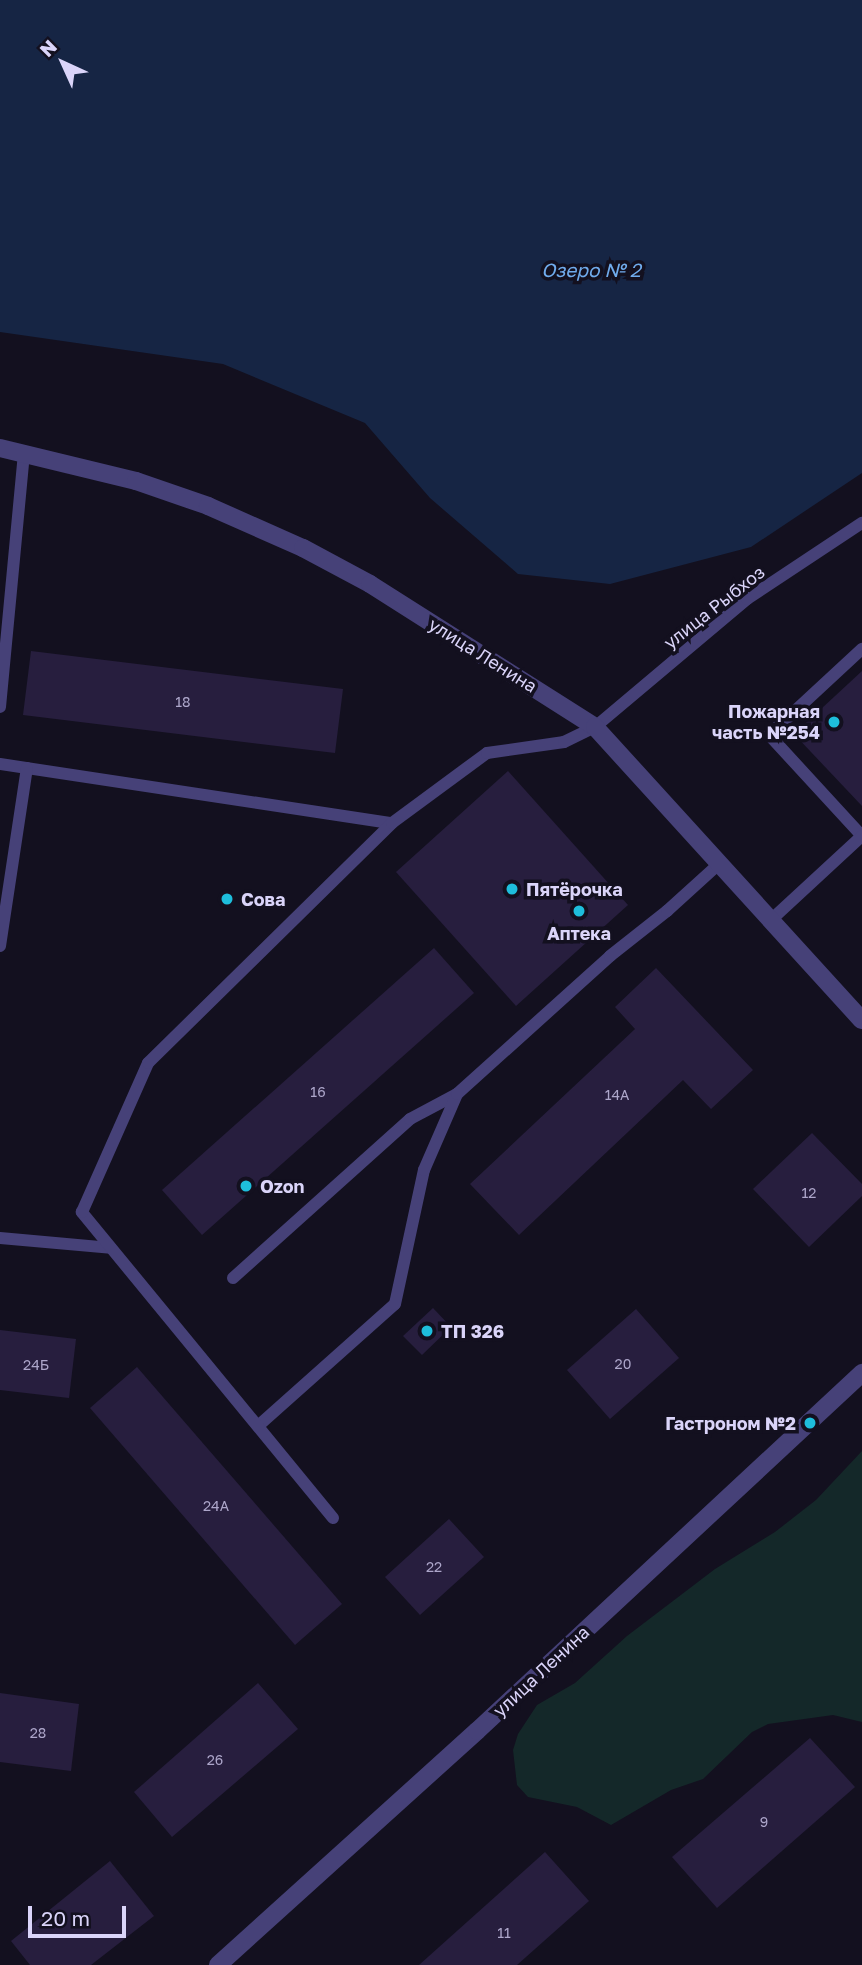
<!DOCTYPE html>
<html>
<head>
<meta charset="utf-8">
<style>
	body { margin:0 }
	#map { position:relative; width:862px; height:1965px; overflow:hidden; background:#13101f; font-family:"Golos Text",sans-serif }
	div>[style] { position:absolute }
	.green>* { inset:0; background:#142829 }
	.water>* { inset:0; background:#162544 }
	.building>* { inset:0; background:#271e3e }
	.service>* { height:12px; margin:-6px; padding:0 6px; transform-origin:6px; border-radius:6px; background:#464178 }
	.minor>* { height:18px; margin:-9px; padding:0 9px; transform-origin:9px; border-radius:9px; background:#464178 }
	.tertiary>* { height:18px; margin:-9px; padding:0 9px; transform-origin:9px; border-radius:9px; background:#464178 }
	.dots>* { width:19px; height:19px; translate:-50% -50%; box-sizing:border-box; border:4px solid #13101f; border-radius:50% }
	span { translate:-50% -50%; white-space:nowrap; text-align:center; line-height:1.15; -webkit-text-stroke:7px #13101f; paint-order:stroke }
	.number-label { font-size:14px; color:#ada6ca }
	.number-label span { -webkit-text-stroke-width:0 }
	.street-label { font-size:18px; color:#dad4f9 }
	.poi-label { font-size:18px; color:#dad4f9; font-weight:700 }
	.right { translate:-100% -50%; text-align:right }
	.left { translate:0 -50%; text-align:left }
	.water-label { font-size:19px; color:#70abec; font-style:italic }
	.north { position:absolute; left:28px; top:28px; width:70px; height:70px; -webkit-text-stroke:5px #13101f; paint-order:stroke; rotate:315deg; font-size:19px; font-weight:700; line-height:28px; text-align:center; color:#dad4f9 }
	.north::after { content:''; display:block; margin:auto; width:24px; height:32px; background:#dad4f9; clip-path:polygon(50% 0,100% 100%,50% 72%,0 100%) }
	.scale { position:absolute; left:28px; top:1906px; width:98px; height:32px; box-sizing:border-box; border:4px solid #dad4f9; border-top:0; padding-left:9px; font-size:21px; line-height:24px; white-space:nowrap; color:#dad4f9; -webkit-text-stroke:5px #13101f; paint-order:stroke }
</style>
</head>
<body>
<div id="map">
	<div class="green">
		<div style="clip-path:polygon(862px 1451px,862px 1722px,833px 1715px,768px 1724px,752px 1732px,703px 1779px,671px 1790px,611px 1825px,577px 1807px,528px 1797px,517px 1785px,513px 1750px,518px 1734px,537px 1705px,575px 1683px,627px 1636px,715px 1569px,775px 1532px,816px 1500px)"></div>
	</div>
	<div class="water">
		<div style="clip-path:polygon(0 0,862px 0,862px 473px,751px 547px,610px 584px,518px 574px,430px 498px,365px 423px,223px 364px,0 332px)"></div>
	</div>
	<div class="building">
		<div style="clip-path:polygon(31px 651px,343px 689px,335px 753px,23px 715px)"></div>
		<div style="clip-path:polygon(862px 671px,862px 806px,794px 734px)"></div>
		<div style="clip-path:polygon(508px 771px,628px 905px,516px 1006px,396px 872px)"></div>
		<div style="clip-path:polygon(434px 948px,474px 993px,202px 1235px,162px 1190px)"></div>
		<div style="clip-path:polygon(656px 968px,753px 1070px,711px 1109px,683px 1080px,519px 1235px,470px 1184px,635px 1029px,615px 1007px)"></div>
		<div style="clip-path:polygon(812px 1133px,862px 1184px,862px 1196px,809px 1247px,753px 1189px)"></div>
		<div style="clip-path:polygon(433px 1308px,451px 1327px,422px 1355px,403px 1336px)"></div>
		<div style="clip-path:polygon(636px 1309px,679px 1358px,610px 1419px,567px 1370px)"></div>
		<div style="clip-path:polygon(0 1330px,76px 1339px,69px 1398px,0 1390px)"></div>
		<div style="clip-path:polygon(137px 1367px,342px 1604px,295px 1645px,90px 1408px)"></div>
		<div style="clip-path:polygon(449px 1519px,484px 1557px,420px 1615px,385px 1577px)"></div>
		<div style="clip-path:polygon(258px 1683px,298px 1729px,172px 1837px,134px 1792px)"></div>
		<div style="clip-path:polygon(0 1693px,79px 1704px,71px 1771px,0 1762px)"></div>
		<div style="clip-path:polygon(810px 1738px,855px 1787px,717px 1908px,672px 1857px)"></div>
		<div style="clip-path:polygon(545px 1852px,589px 1901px,517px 1965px,419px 1965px)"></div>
		<div style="clip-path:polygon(110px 1861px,154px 1916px,91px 1965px,30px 1965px,11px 1941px)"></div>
	</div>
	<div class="service">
		<div style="left:0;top:707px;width:256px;rotate:-84.6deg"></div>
		<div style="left:0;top:764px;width:396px;rotate:8.6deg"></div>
		<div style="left:862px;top:836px;width:137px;rotate:-132.6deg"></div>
		<div style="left:769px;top:735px;width:127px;rotate:-42.8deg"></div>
		<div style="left:772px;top:919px;width:122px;rotate:-42.7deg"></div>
		<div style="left:0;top:946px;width:180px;rotate:-81.4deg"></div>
		<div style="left:0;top:1238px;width:111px;rotate:5.1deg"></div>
		<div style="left:233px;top:1278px;width:238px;rotate:-41.9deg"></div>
		<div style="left:410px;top:1119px;width:53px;rotate:-28deg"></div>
		<div style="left:258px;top:1426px;width:183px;rotate:-41.7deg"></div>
		<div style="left:395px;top:1304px;width:137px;rotate:-77.8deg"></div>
		<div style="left:424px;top:1170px;width:83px;rotate:-66.5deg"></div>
		<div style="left:457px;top:1094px;width:206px;rotate:-42deg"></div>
		<div style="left:610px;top:956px;width:73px;rotate:-38.3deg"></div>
		<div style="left:667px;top:911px;width:72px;rotate:-42.2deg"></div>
		<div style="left:333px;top:1518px;width:396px;rotate:-129.4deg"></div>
		<div style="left:82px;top:1212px;width:163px;rotate:-66.1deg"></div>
		<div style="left:148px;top:1063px;width:342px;rotate:-44.5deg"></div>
		<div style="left:392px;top:823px;width:118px;rotate:-36.4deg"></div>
		<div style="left:487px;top:753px;width:78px;rotate:-8.1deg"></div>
		<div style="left:564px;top:742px;width:34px;rotate:-26deg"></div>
		<div style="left:595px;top:727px;width:199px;rotate:-40.1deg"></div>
		<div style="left:747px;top:599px;width:138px;rotate:-33.5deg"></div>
	</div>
	<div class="minor">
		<div style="left:218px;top:1965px;width:349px;rotate:-42.1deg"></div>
		<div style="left:477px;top:1731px;width:526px;rotate:-42.92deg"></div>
	</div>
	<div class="tertiary">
		<div style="left:0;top:448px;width:140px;rotate:13.6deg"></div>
		<div style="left:136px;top:481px;width:76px;rotate:19.1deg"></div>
		<div style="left:208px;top:506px;width:104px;rotate:23.9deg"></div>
		<div style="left:303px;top:548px;width:76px;rotate:28.2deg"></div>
		<div style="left:370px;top:584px;width:267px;rotate:32.4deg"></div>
		<div style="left:595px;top:727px;width:396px;rotate:47.7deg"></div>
	</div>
	<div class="dots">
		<div style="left:834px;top:722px;background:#1ebedc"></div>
		<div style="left:512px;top:889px;background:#1ebedc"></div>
		<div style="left:227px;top:899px;background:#1ebedc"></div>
		<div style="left:579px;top:911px;background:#1ebedc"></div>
		<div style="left:246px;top:1186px;background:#1ebedc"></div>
		<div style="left:427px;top:1331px;background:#1ebedc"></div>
		<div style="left:810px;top:1423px;background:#1ebedc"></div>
	</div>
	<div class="number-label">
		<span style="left:183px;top:702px">18</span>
		<span style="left:318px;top:1092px">16</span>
		<span style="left:617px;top:1095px">14А</span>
		<span style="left:809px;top:1193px">12</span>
		<span style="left:623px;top:1364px">20</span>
		<span style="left:36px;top:1365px">24Б</span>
		<span style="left:216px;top:1506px">24А</span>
		<span style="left:434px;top:1567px">22</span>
		<span style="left:38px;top:1733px">28</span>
		<span style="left:215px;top:1760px">26</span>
		<span style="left:764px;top:1822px">9</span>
		<span style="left:504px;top:1933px">11</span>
	</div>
	<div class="street-label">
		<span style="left:714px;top:607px;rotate:-38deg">улица Рыбхоз</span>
		<span style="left:483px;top:655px;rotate:32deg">улица Ленина</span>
		<span style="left:541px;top:1671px;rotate:-43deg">улица Ленина</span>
	</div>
	<div class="poi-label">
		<span class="right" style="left:820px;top:722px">Пожарная<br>часть №254</span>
		<span class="left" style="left:526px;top:889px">Пятёрочка</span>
		<span class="left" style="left:241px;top:899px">Сова</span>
		<span style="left:579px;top:933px">Аптека</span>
		<span class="left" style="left:260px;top:1186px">Ozon</span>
		<span class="left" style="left:441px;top:1331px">ТП 326</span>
		<span class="right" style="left:796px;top:1423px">Гастроном №2</span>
	</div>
	<div class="water-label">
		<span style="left:591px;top:270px">Озеро № 2</span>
	</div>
	<div class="north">N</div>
	<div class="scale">20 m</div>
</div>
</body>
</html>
